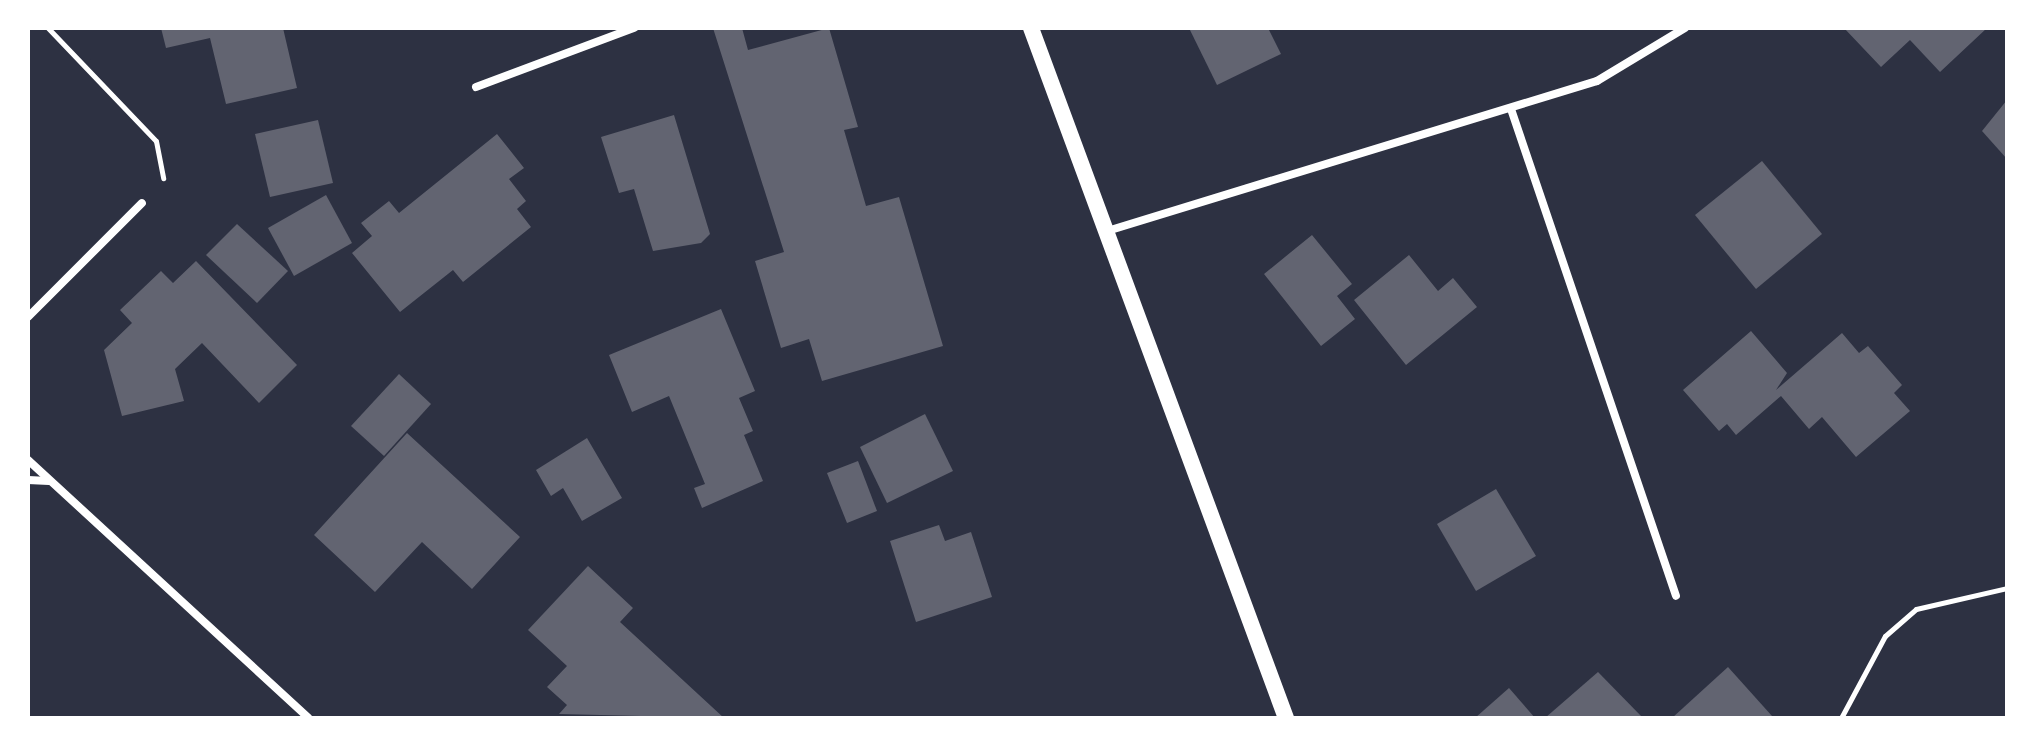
<!DOCTYPE html>
<html>
<head>
<meta charset="utf-8">
<style>
	body { margin:0 }
	#map { position:relative; width:2035px; height:746px; overflow:hidden; background:#2d3142; font-family:"Libre Baskerville",serif }
	div>[style] { position:absolute }
	.building>* { inset:0; background:#626471 }
	.path>* { height:5px; margin:-2.5px; padding:0 2.5px; transform-origin:2.5px; border-radius:2.5px; background:#fff }
	.minor>* { height:8px; margin:-4px; padding:0 4px; transform-origin:4px; border-radius:4px; background:#fff }
	.secondary>* { height:16px; margin:-8px; padding:0 8px; transform-origin:8px; border-radius:8px; background:#fff }
	span { translate:-50% -50%; white-space:nowrap; text-align:center; line-height:1.15; -webkit-text-stroke:6px #fff; paint-order:stroke }
	.frame { position:absolute; inset:0; border:30px solid #fff; pointer-events:none }
</style>
</head>
<body>
<div id="map">
	<div class="building">
		<div style="clip-path:polygon(161px 28px,283px 28px,297px 88px,226px 104px,210px 38px,166px 48px)"></div>
		<div style="clip-path:polygon(713px 28px,742px 28px,748px 50px,829px 28px,858px 127px,844px 130px,866px 206px,899px 197px,943px 346px,822px 381px,809px 339px,781px 348px,755px 261px,784px 252px)"></div>
		<div style="clip-path:polygon(1189px 28px,1268px 28px,1281px 54px,1217px 85px)"></div>
		<div style="clip-path:polygon(1844px 28px,1987px 28px,1940px 72px,1910px 40px,1881px 67px)"></div>
		<div style="clip-path:polygon(2007px 100px,2007px 159px,1982px 131px)"></div>
		<div style="clip-path:polygon(674px 115px,710px 234px,701px 243px,653px 251px,634px 189px,619px 193px,601px 137px)"></div>
		<div style="clip-path:polygon(318px 120px,333px 183px,270px 197px,255px 134px)"></div>
		<div style="clip-path:polygon(497px 134px,524px 168px,509px 179px,526px 201px,517px 209px,531px 227px,463px 282px,453px 270px,400px 312px,352px 253px,372px 236px,361px 223px,389px 201px,399px 213px)"></div>
		<div style="clip-path:polygon(1762px 161px,1822px 234px,1756px 289px,1695px 215px)"></div>
		<div style="clip-path:polygon(326px 195px,352px 243px,294px 276px,268px 228px)"></div>
		<div style="clip-path:polygon(237px 224px,288px 271px,257px 303px,206px 255px)"></div>
		<div style="clip-path:polygon(1312px 235px,1352px 284px,1337px 296px,1355px 319px,1321px 346px,1264px 274px)"></div>
		<div style="clip-path:polygon(1409px 255px,1438px 291px,1453px 278px,1477px 307px,1406px 365px,1354px 300px)"></div>
		<div style="clip-path:polygon(196px 261px,297px 365px,259px 403px,202px 343px,175px 369px,184px 401px,122px 416px,104px 350px,132px 323px,120px 310px,161px 271px,173px 283px)"></div>
		<div style="clip-path:polygon(721px 309px,755px 391px,739px 398px,753px 431px,744px 435px,763px 481px,702px 508px,694px 488px,705px 484px,669px 396px,632px 412px,609px 355px)"></div>
		<div style="clip-path:polygon(1751px 331px,1787px 373px,1776px 390px,1842px 333px,1859px 353px,1868px 346px,1902px 385px,1894px 393px,1910px 411px,1856px 457px,1822px 417px,1809px 429px,1781px 396px,1736px 435px,1727px 424px,1719px 431px,1683px 390px)"></div>
		<div style="clip-path:polygon(399px 374px,431px 404px,384px 456px,351px 426px)"></div>
		<div style="clip-path:polygon(925px 414px,953px 471px,887px 503px,860px 447px)"></div>
		<div style="clip-path:polygon(407px 433px,520px 537px,472px 589px,422px 542px,375px 592px,314px 535px)"></div>
		<div style="clip-path:polygon(587px 438px,622px 498px,582px 521px,563px 488px,551px 496px,536px 470px)"></div>
		<div style="clip-path:polygon(858px 461px,877px 511px,847px 523px,827px 473px)"></div>
		<div style="clip-path:polygon(1496px 489px,1536px 556px,1476px 591px,1437px 524px)"></div>
		<div style="clip-path:polygon(939px 525px,945px 541px,971px 532px,992px 597px,916px 622px,890px 541px)"></div>
		<div style="clip-path:polygon(588px 566px,633px 608px,620px 622px,724px 718px,559px 714px,567px 705px,547px 687px,567px 666px,528px 630px)"></div>
		<div style="clip-path:polygon(1728px 667px,1772px 716px,1672px 718px)"></div>
		<div style="clip-path:polygon(1598px 672px,1643px 718px,1545px 718px)"></div>
		<div style="clip-path:polygon(1509px 688px,1535px 718px,1475px 718px)"></div>
	</div>
	<div class="path">
		<div style="left:48px;top:28px;width:156px;rotate:46.3deg"></div>
		<div style="left:156px;top:141px;width:38px;rotate:79deg"></div>
		<div style="left:1841px;top:718px;width:93px;rotate:-61.8deg"></div>
		<div style="left:1885px;top:636px;width:41px;rotate:-41.1deg"></div>
		<div style="left:1916px;top:609px;width:93px;rotate:-13deg"></div>
	</div>
	<div class="minor">
		<div style="left:476px;top:87px;width:169px;rotate:-20.5deg"></div>
		<div style="left:1511px;top:109px;width:514px;rotate:71.28deg"></div>
		<div style="left:1104px;top:232px;width:516px;rotate:-17.03deg"></div>
		<div style="left:1597px;top:81px;width:103px;rotate:-31.1deg"></div>
		<div style="left:28px;top:317px;width:161px;rotate:-45deg"></div>
		<div style="left:28px;top:460px;width:381px;rotate:42.6deg"></div>
		<div style="left:28px;top:480px;width:21px;rotate:3deg"></div>
	</div>
	<div class="secondary">
		<div style="left:1031px;top:28px;width:736px;rotate:69.72deg"></div>
	</div>
	<div class="frame"></div>
</div>
</body>
</html>
